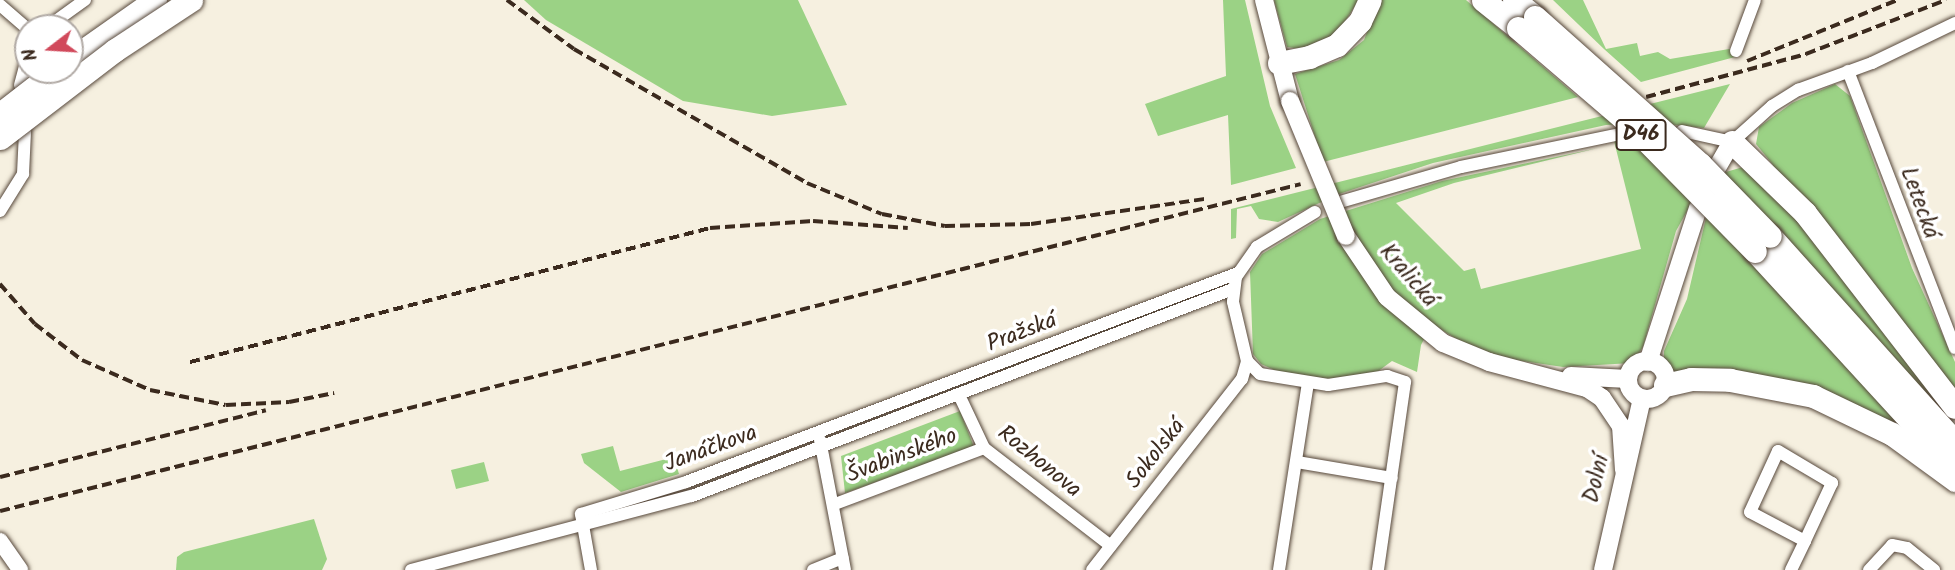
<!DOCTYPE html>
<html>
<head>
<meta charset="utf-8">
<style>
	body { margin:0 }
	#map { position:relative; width:1955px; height:570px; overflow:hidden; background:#f6f0e0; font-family:Kalam,sans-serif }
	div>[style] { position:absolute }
	.green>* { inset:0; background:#9bd285 }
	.roads { filter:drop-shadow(0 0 2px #57483b) drop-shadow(0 0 2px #57483b) }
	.minor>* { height:12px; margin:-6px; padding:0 6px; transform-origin:6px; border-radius:6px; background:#fff }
	.tertiary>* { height:16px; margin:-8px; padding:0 8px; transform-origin:8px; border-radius:8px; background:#fff }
	.secondary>* { height:18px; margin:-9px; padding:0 9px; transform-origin:9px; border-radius:9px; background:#fff }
	.secondary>.ring { margin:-9px; padding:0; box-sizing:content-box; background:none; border:18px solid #fff; border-radius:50% }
	.motorway>* { height:23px; margin:-11.5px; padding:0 11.5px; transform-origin:11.5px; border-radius:11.5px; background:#fff }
	.rail>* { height:3.5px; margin-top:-1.75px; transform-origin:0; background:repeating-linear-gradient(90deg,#3b2a1e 0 10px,transparent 0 15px) }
	.bridges { filter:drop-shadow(0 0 2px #57483b) drop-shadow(0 0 2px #57483b) }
	.secondary-bridge>* { height:18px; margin:-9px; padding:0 9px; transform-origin:9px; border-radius:9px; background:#fff }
	.motorway-bridge>* { height:23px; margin:-11.5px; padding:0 11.5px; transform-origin:11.5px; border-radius:11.5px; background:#fff }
	span { translate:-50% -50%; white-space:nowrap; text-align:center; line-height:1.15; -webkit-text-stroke:7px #fff; paint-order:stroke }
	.shield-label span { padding:2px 5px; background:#fff; border:2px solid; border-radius:5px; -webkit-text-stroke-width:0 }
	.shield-label { font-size:21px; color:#3b2a1e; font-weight:700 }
	.street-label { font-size:23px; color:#3b2a1e }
	.north { position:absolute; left:14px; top:14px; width:70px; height:70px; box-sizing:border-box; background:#fff; border:2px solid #b1aaa5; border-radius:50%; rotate:253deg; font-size:19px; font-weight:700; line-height:28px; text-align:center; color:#3b2a1e }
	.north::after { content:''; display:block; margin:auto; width:24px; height:32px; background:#d1495b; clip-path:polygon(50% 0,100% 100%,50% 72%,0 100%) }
</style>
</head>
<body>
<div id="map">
	<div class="green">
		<div style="clip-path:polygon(524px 0,798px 0,847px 105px,772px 116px,683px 101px,546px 20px)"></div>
		<div style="clip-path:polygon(1223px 0,1245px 0,1270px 106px,1296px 168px,1231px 185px,1228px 115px,1158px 136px,1145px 104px,1226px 76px)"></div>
		<div style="clip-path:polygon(1274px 0,1359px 0,1340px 29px,1322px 43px,1301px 49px,1287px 47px)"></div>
		<div style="clip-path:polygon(1379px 0,1466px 0,1578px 97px,1323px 162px,1295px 74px,1339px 60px,1364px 40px)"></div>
		<div style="clip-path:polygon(1553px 0,1583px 0,1606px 49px,1637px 43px,1640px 56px,1658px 52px,1670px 59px,1729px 49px,1736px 51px,1735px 57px,1641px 82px,1604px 49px)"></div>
		<div style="clip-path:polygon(1730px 84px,1704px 128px,1657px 123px,1606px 125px,1433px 163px,1339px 194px,1278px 222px,1259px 219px,1251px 206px,1237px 209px,1236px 238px,1231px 239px,1231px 209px)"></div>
		<div style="clip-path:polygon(1835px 84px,1850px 96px,1912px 268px,1955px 362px,1955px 414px,1915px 438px,1870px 412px,1671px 376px,1664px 362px,1664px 351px,1687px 299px,1708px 209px,1726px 172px,1743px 167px,1761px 179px,1773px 165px,1756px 144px,1759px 127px,1792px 103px)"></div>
		<div style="clip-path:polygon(1644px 138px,1697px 193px,1676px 231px,1643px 347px,1632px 363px,1563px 367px,1508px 359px,1473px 349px,1432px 324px,1421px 345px,1417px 372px,1392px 361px,1373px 375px,1335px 380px,1279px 372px,1261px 364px,1253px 354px,1250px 272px,1262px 254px,1320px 219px,1442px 181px,1598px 148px,1454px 183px,1396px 203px,1464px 271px,1475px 268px,1481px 289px,1641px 249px,1614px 141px)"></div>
		<div style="clip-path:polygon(960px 411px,974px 447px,845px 493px,841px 456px)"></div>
		<div style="clip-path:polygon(613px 446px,620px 471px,674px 457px,679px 474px,621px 492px,584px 463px,581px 454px)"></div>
		<div style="clip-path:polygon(484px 462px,489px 481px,456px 489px,451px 470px)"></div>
		<div style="clip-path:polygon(314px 519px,327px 559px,322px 570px,176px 570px,177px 557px,184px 552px)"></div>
	</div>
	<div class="roads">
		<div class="minor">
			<div style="left:0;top:5px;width:37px;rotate:41deg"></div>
			<div style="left:46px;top:28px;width:48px;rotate:-35.7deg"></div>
			<div style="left:1736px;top:51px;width:54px;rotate:-69.6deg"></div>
			<div style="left:1848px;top:71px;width:297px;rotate:68.9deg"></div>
			<div style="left:20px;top:85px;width:30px;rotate:-75deg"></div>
			<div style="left:1682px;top:131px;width:51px;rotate:12.4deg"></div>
			<div style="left:1732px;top:142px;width:54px;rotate:-42deg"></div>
			<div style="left:1772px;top:106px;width:31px;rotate:-32deg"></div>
			<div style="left:1798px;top:90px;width:79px;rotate:-20deg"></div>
			<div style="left:1872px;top:63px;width:92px;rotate:-25.7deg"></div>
			<div style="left:1340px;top:202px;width:126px;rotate:-16.1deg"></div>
			<div style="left:1461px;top:167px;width:162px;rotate:-11.7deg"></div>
			<div style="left:0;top:211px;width:44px;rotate:-58.1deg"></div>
			<div style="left:23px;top:174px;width:42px;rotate:-87.3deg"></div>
			<div style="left:1315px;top:212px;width:68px;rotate:148.9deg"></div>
			<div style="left:1257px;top:247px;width:37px;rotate:125deg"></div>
			<div style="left:1236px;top:277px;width:25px;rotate:97deg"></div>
			<div style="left:1233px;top:302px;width:61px;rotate:76.7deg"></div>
			<div style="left:1247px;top:361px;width:18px;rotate:45deg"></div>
			<div style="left:1260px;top:374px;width:69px;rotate:9.2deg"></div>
			<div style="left:1328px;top:385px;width:60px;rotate:-8.7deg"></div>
			<div style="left:1387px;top:376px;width:19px;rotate:18deg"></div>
			<div style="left:1405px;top:382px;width:190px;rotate:98.2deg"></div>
			<div style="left:960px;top:397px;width:56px;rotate:64.8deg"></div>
			<div style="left:984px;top:448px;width:160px;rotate:37.7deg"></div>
			<div style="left:820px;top:440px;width:132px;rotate:79.1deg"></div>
			<div style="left:1778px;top:451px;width:63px;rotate:30.7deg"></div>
			<div style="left:1832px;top:483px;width:64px;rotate:115deg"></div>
			<div style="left:1805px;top:541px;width:62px;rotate:-152.2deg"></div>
			<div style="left:1750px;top:512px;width:67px;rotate:-65.3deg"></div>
			<div style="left:1297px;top:462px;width:96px;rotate:9.6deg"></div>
			<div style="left:835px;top:504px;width:159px;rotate:-20.6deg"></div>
			<div style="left:411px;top:570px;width:291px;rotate:-14.8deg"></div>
			<div style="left:692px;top:496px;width:579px;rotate:-20.94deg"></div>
			<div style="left:591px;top:570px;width:57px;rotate:-100.1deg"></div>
			<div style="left:581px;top:514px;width:110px;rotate:-16.9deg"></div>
			<div style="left:686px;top:482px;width:590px;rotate:-20.74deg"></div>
			<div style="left:813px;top:570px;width:32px;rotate:-22deg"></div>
			<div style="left:1092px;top:570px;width:243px;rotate:-51.9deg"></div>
			<div style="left:1242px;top:379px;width:19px;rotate:-74deg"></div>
			<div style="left:1279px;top:570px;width:189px;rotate:-81.2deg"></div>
			<div style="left:1791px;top:570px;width:32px;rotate:-64deg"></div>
			<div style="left:1869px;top:570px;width:34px;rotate:-47deg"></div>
			<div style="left:1892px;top:545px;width:15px;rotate:11deg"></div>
			<div style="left:1907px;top:548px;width:35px;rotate:39deg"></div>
		</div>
		<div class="tertiary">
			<div style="left:0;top:541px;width:35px;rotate:55deg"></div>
		</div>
		<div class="secondary">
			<div style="left:1264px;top:0;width:104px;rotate:75.6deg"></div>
			<div style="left:1718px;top:166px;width:28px;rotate:-60deg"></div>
			<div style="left:1346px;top:236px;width:73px;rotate:56.1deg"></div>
			<div style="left:1387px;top:297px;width:72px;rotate:39.4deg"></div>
			<div style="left:1443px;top:343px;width:50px;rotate:22.4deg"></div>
			<div style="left:1489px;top:362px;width:101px;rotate:14.9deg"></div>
			<div style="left:1587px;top:388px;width:18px;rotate:34deg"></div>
			<div style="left:1602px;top:398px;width:34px;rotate:56deg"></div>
			<div style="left:1621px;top:426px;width:44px;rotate:86.1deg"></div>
			<div class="ring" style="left:1628px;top:361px;width:20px;height:20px"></div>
			<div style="left:1648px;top:362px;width:162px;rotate:-72deg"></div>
			<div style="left:1571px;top:376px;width:57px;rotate:3deg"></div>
			<div style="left:1603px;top:570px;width:175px;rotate:-77.2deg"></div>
		</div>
		<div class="motorway">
			<div style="left:1483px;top:0;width:45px;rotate:38.7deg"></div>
			<div style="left:1514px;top:0;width:27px;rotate:39deg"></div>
			<div style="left:70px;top:60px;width:104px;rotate:-35.2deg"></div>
			<div style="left:1279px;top:63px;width:31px;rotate:-11deg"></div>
			<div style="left:1309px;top:57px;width:30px;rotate:-23deg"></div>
			<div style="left:1337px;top:45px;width:33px;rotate:-46deg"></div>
			<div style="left:1360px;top:21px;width:23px;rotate:-65deg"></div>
			<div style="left:1732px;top:142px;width:102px;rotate:44.2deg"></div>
			<div style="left:1805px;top:213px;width:245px;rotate:52.3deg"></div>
			<div style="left:1770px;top:236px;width:277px;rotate:48.1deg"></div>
			<div style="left:1755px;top:251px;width:287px;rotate:47.5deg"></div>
			<div style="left:1665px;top:385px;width:27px;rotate:-13deg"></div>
			<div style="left:1691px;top:379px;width:39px;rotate:1deg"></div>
			<div style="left:1730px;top:380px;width:85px;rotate:10.9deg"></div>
			<div style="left:1813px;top:396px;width:88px;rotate:25.7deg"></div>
			<div style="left:1892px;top:434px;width:78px;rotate:36.1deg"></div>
		</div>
	</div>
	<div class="rail">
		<div style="left:507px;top:0;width:83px;rotate:36.2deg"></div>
		<div style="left:574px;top:49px;width:269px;rotate:29.9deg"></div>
		<div style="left:807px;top:183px;width:81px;rotate:22.5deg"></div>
		<div style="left:882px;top:214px;width:64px;rotate:10.8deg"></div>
		<div style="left:945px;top:226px;width:86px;rotate:-1.3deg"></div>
		<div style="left:1031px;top:224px;width:176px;rotate:-8.2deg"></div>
		<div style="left:1747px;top:61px;width:162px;rotate:-22.1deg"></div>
		<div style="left:1646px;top:97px;width:166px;rotate:-15deg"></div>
		<div style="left:1806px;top:54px;width:150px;rotate:-21.1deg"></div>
		<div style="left:0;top:284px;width:53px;rotate:48.8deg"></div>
		<div style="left:35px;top:324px;width:59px;rotate:37.5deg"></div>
		<div style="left:82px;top:360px;width:74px;rotate:23.8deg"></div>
		<div style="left:150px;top:390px;width:77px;rotate:11.2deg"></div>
		<div style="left:226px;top:405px;width:63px;rotate:-2.7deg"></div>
		<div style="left:289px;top:402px;width:46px;rotate:-11.3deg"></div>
		<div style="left:190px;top:362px;width:537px;rotate:-14.45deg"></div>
		<div style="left:710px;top:228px;width:103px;rotate:-3.9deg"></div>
		<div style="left:813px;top:221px;width:95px;rotate:4.2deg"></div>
		<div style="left:0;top:477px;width:274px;rotate:-14.1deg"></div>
		<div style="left:0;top:511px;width:1341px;rotate:-14.11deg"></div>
	</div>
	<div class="bridges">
		<div class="secondary-bridge">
			<div style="left:1290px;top:101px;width:146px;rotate:67.5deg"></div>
		</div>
		<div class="motorway-bridge">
			<div style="left:1535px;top:17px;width:221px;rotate:41.7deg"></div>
			<div style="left:1700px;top:164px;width:100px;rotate:45.8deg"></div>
			<div style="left:1518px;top:28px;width:148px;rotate:40.6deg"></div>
			<div style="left:1630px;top:124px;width:178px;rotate:45.5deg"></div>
			<div style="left:0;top:114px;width:72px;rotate:-37.7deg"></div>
			<div style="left:0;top:138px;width:145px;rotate:-37.4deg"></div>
			<div style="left:115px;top:50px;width:91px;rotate:-33.3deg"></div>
		</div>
	</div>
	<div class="shield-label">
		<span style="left:1641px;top:135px">D46</span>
	</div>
	<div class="street-label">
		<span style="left:1919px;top:203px;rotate:70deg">Letecká</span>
		<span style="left:1408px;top:276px;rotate:49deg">Kralická</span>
		<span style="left:1022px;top:333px;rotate:-21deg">Pražská</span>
		<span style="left:711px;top:449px;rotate:-20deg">Janáčkova</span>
		<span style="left:1156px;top:454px;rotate:-52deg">Sokolská</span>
		<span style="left:902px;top:456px;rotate:-21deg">Švabinského</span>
		<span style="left:1039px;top:462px;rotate:39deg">Rozhonova</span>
		<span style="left:1597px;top:479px;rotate:-77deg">Dolní</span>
	</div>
	<div class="north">N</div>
</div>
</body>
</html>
